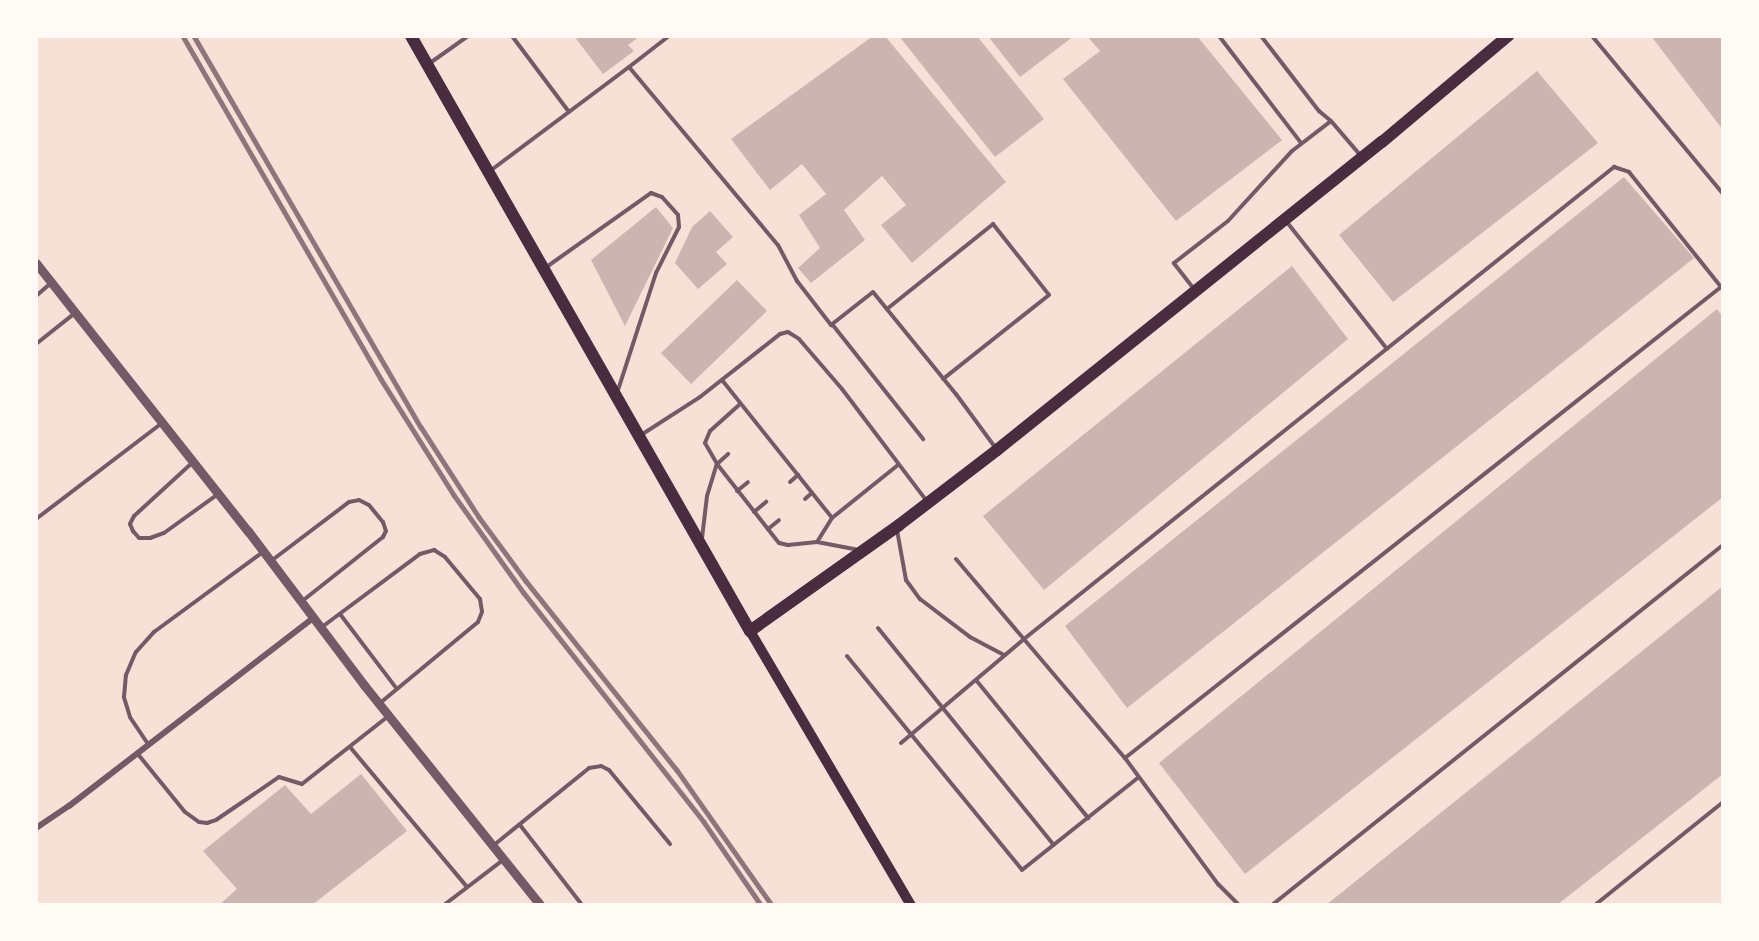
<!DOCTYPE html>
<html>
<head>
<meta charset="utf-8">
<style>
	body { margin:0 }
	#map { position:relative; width:1759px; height:941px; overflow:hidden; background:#f7e1d7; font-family:"Noto Serif",serif }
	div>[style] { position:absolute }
	.building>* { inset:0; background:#ccb4b1 }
	.service>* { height:4px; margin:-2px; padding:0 2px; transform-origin:2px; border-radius:2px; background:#755966 }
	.minor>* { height:6px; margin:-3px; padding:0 3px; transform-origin:3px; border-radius:3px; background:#755966 }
	.tertiary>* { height:9px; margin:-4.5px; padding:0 4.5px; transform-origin:4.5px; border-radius:4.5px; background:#755966 }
	.secondary>* { height:10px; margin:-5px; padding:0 5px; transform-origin:5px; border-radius:5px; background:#4a2c40 }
	.primary>* { height:12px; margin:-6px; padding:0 6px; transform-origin:6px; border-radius:6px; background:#4a2c40 }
	.rail>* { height:4.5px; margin:-2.25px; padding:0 2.25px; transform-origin:2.25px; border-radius:2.25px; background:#8f747c }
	span { translate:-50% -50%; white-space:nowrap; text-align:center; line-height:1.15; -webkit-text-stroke:6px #fffaf5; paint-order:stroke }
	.frame { position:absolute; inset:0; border:38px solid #fffaf5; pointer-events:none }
</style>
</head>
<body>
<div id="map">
	<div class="building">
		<div style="clip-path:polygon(574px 36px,640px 36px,628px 45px,634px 51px,603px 74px)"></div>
		<div style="clip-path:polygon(873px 36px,885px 36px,1006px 182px,912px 263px,881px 225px,906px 205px,882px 176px,844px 210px,865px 240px,811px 283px,798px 268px,820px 248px,799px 215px,826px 194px,802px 164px,770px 190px,731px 139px)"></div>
		<div style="clip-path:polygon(899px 36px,977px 36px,1044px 119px,995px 157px)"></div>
		<div style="clip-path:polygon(988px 36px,1074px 36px,1020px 77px)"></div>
		<div style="clip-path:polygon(1087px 36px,1197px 36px,1282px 140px,1176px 221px,1063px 79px,1100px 51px)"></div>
		<div style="clip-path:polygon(1651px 36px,1723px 36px,1723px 130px)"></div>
		<div style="clip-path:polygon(1537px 71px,1598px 143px,1393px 302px,1339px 235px)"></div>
		<div style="clip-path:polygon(1624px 177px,1694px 258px,1127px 708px,1065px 626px)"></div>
		<div style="clip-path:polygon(656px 207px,673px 228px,625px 326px,591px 260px)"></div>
		<div style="clip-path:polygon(710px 211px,733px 237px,716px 252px,727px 264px,698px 289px,675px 263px,692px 227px)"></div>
		<div style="clip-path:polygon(1292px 266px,1348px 339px,1044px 590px,983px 516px)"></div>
		<div style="clip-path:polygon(737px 280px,767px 311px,691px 384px,661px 353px)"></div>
		<div style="clip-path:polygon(1717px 309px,1723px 317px,1723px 497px,1245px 874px,1159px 763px)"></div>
		<div style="clip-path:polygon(1723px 586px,1723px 774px,1557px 905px,1326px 905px)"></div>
		<div style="clip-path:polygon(361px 774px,407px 831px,312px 905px,219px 905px,237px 889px,203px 851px,285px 785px,311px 814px)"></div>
	</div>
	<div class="service">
		<div style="left:512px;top:36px;width:95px;rotate:53.1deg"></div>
		<div style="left:1219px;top:36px;width:135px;rotate:52.5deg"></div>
		<div style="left:1261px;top:36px;width:95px;rotate:52.3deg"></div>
		<div style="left:1319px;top:111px;width:16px;rotate:40deg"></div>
		<div style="left:1592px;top:36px;width:205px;rotate:50.3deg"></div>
		<div style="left:430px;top:63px;width:47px;rotate:-35.4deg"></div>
		<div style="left:629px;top:67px;width:51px;rotate:-37.8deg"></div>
		<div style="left:490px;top:171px;width:174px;rotate:-36.8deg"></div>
		<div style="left:629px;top:67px;width:232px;rotate:50.1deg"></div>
		<div style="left:778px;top:245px;width:41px;rotate:62.2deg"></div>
		<div style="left:797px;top:281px;width:56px;rotate:52.3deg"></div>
		<div style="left:831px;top:325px;width:53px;rotate:-38.2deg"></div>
		<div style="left:873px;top:292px;width:132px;rotate:50.9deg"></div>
		<div style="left:956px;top:394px;width:66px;rotate:53.7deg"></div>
		<div style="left:1286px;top:221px;width:163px;rotate:51.7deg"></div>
		<div style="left:545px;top:268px;width:130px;rotate:-35.3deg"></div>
		<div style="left:651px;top:193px;width:12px;rotate:20deg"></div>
		<div style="left:662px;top:197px;width:24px;rotate:48deg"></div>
		<div style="left:678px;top:215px;width:12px;rotate:85deg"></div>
		<div style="left:679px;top:227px;width:51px;rotate:116.6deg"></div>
		<div style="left:656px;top:273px;width:126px;rotate:108deg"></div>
		<div style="left:1194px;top:289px;width:33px;rotate:-128deg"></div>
		<div style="left:1174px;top:263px;width:68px;rotate:-37.9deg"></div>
		<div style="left:1228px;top:221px;width:95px;rotate:-47.6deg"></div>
		<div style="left:1292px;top:151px;width:49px;rotate:-37.6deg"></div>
		<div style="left:1331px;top:121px;width:46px;rotate:49.4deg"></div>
		<div style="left:36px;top:296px;width:20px;rotate:-41deg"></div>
		<div style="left:887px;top:309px;width:136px;rotate:-38.7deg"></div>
		<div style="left:993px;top:224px;width:90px;rotate:51.7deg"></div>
		<div style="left:1049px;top:295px;width:135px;rotate:141.6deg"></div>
		<div style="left:832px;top:324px;width:147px;rotate:51.6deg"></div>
		<div style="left:36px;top:344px;width:50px;rotate:-38.5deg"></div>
		<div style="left:722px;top:380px;width:176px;rotate:51.4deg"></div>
		<div style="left:832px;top:518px;width:28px;rotate:122deg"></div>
		<div style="left:739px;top:405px;width:39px;rotate:138deg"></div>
		<div style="left:710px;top:431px;width:13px;rotate:113deg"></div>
		<div style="left:705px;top:443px;width:24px;rotate:60deg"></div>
		<div style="left:717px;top:464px;width:100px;rotate:51.9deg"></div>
		<div style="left:779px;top:543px;width:9px;rotate:13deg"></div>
		<div style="left:788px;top:545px;width:29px;rotate:-6deg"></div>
		<div style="left:817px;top:542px;width:43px;rotate:10.8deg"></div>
		<div style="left:641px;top:435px;width:70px;rotate:-32.8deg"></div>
		<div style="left:700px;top:397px;width:102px;rotate:-38.2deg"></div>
		<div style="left:780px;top:334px;width:8px;rotate:-14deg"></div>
		<div style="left:788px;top:332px;width:13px;rotate:32deg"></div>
		<div style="left:799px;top:339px;width:66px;rotate:49.3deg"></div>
		<div style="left:842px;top:389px;width:139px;rotate:52.9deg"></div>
		<div style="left:193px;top:462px;width:80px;rotate:137.5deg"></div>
		<div style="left:134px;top:516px;width:9px;rotate:117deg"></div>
		<div style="left:130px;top:524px;width:8px;rotate:67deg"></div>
		<div style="left:133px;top:531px;width:9px;rotate:49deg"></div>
		<div style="left:139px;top:538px;width:11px"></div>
		<div style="left:150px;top:538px;width:15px;rotate:-20deg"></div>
		<div style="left:164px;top:533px;width:67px;rotate:-35.8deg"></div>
		<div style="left:790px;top:482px;width:11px;rotate:-41deg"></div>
		<div style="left:737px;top:491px;width:14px;rotate:-39deg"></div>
		<div style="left:805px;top:499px;width:9px;rotate:-41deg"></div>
		<div style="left:754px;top:512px;width:16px;rotate:-40deg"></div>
		<div style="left:832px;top:518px;width:85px;rotate:-38.8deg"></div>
		<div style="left:36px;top:519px;width:158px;rotate:-37.3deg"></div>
		<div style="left:768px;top:529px;width:14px;rotate:-39deg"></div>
		<div style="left:897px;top:530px;width:51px;rotate:79.8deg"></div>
		<div style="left:906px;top:580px;width:24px;rotate:54deg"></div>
		<div style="left:920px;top:599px;width:63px;rotate:37.2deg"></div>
		<div style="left:970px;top:637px;width:38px;rotate:28deg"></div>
		<div style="left:702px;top:538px;width:42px;rotate:-83.2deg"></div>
		<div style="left:707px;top:496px;width:34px;rotate:-73deg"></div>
		<div style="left:717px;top:464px;width:15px;rotate:-42deg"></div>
		<div style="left:956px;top:559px;width:261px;rotate:49.7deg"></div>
		<div style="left:1125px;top:758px;width:157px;rotate:53.6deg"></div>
		<div style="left:1218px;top:884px;width:30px;rotate:45deg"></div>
		<div style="left:271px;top:561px;width:98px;rotate:-37.1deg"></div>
		<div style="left:349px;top:502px;width:10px;rotate:-11deg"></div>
		<div style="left:359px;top:500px;width:11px;rotate:27deg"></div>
		<div style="left:369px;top:505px;width:22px;rotate:51deg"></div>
		<div style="left:383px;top:522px;width:9px;rotate:72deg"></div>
		<div style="left:386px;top:531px;width:7px;rotate:117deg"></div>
		<div style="left:383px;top:537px;width:105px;rotate:141.6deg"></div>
		<div style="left:340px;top:614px;width:94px;rotate:52.8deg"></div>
		<div style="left:322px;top:627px;width:122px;rotate:-36.7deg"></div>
		<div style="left:420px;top:554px;width:15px;rotate:-16deg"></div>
		<div style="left:434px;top:550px;width:13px;rotate:32deg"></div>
		<div style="left:445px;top:557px;width:55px;rotate:50.2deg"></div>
		<div style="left:480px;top:599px;width:13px;rotate:81deg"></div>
		<div style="left:482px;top:612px;width:11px;rotate:112deg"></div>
		<div style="left:478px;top:622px;width:129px;rotate:140.4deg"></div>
		<div style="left:878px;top:628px;width:279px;rotate:51deg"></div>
		<div style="left:847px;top:656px;width:276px;rotate:50.7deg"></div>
		<div style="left:1022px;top:870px;width:149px;rotate:-38.5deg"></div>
		<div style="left:976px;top:680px;width:178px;rotate:50.9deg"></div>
		<div style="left:901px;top:743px;width:161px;rotate:-40.2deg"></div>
		<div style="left:1024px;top:639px;width:756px;rotate:-38.66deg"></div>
		<div style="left:1614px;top:167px;width:16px;rotate:18deg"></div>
		<div style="left:1629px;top:172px;width:147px;rotate:51.3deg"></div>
		<div style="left:148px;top:744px;width:32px;rotate:-124deg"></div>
		<div style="left:130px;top:717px;width:21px;rotate:-107deg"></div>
		<div style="left:124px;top:697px;width:22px;rotate:-85deg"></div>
		<div style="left:126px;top:675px;width:25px;rotate:-67deg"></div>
		<div style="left:136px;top:652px;width:27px;rotate:-48deg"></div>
		<div style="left:154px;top:632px;width:135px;rotate:-36.3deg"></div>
		<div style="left:350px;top:747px;width:182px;rotate:50.1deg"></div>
		<div style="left:137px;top:753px;width:76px;rotate:50.9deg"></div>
		<div style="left:185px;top:812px;width:17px;rotate:36deg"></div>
		<div style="left:199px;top:822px;width:8px;rotate:7deg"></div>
		<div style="left:207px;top:823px;width:9px;rotate:-18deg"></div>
		<div style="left:216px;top:820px;width:76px;rotate:-34.3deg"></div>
		<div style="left:279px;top:777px;width:24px;rotate:17deg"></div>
		<div style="left:302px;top:784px;width:108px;rotate:-38.2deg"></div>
		<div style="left:1125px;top:758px;width:760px;rotate:-38.32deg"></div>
		<div style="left:1721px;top:287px;width:4px;rotate:56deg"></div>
		<div style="left:520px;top:825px;width:101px;rotate:52.2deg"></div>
		<div style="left:494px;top:845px;width:122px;rotate:-39deg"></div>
		<div style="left:589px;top:768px;width:12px;rotate:-9deg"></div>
		<div style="left:601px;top:766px;width:9px;rotate:27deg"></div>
		<div style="left:609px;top:770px;width:96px;rotate:50.5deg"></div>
		<div style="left:444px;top:905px;width:74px;rotate:-37.3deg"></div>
		<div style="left:1272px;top:905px;width:577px;rotate:-38.6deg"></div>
		<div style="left:1595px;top:905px;width:164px;rotate:-38.8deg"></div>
	</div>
	<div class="minor">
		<div style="left:36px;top:828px;width:40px;rotate:-34deg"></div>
		<div style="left:69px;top:806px;width:308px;rotate:-37.6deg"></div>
	</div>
	<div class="tertiary">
		<div style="left:36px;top:263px;width:342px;rotate:51.7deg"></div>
		<div style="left:248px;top:531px;width:193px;rotate:53deg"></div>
		<div style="left:364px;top:685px;width:282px;rotate:51.3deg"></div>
	</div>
	<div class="secondary">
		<div style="left:750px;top:631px;width:318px;rotate:59.6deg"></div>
	</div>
	<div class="primary">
		<div style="left:411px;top:36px;width:685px;rotate:60.33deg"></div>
		<div style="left:750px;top:631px;width:183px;rotate:-35.4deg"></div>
		<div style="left:899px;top:525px;width:123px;rotate:-37.4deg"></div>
		<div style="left:997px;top:450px;width:493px;rotate:-38.7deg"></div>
		<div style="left:1382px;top:142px;width:165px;rotate:-40.1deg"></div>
	</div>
	<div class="rail">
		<div style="left:183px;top:36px;width:396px;rotate:60deg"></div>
		<div style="left:381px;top:379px;width:137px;rotate:57.8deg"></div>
		<div style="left:454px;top:495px;width:120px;rotate:54.5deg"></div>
		<div style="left:524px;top:593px;width:291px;rotate:51.8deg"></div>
		<div style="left:704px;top:822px;width:101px;rotate:55.5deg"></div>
		<div style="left:194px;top:36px;width:452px;rotate:59.9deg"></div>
		<div style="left:421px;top:427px;width:107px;rotate:57.2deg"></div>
		<div style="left:479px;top:517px;width:79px;rotate:53.7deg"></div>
		<div style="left:526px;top:581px;width:242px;rotate:51.4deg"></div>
		<div style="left:677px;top:770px;width:165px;rotate:54.9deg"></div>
	</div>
	<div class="frame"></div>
</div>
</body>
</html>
